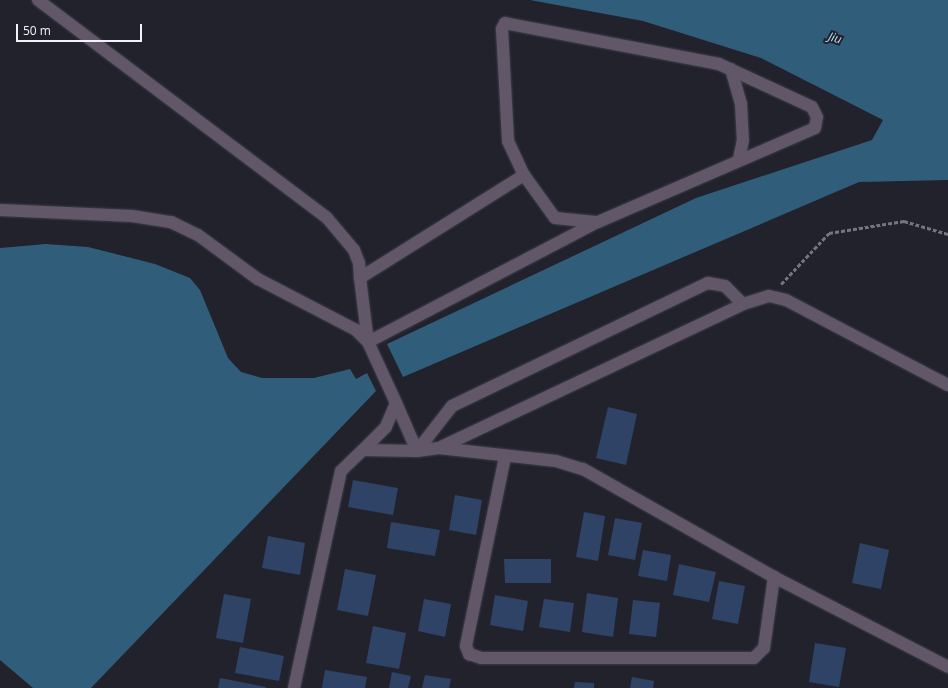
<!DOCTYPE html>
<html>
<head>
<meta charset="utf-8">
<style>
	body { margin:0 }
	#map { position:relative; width:948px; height:688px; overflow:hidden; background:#22222d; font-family:"Open Sans",sans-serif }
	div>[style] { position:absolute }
	.water>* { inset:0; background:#305d79 }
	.building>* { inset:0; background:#2f4367 }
	.path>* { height:2.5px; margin-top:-1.25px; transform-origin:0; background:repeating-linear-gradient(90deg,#75757f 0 4px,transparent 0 6px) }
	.roads { filter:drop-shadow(0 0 1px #3f3f4a) drop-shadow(0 0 1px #3f3f4a) }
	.minor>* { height:12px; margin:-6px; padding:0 6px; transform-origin:6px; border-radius:6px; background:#615769 }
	span { translate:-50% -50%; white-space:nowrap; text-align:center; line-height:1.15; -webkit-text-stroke:4px #22222d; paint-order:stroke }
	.water-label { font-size:12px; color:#b3def9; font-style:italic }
	.scale { position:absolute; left:16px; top:24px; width:126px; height:18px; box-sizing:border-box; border:2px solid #f2f2fa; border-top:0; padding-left:5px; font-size:12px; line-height:14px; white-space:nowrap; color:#f2f2fa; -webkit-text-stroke:3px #22222d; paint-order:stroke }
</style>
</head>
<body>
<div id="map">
	<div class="water">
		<div style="clip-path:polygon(530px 0,948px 0,948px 180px,859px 182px,403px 377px,387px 344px,696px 198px,872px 140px,883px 120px,761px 58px,643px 21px)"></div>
		<div style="clip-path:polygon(46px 244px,88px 247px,155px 264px,190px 278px,200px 290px,228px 358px,241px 372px,262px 378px,314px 378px,350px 369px,356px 379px,367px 373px,376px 391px,91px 688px,33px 688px,0 660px,0 248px)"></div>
	</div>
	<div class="building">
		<div style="clip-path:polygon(608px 407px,637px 414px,626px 465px,596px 458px)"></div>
		<div style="clip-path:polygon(353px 480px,398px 488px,393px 515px,348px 507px)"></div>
		<div style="clip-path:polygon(455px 495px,482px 500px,476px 535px,449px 530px)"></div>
		<div style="clip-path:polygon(584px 512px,605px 516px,598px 561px,576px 557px)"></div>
		<div style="clip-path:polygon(615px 518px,642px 523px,635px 560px,608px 555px)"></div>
		<div style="clip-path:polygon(391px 522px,440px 530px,435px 556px,387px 548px)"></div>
		<div style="clip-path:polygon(268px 536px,305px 543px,300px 575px,262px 568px)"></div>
		<div style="clip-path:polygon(860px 543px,889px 550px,881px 589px,852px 583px)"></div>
		<div style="clip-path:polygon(643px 550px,671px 555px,667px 581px,638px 576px)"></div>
		<div style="clip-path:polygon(504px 559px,551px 559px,551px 583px,505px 583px)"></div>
		<div style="clip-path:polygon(679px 564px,716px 572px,709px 602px,673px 595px)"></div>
		<div style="clip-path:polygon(345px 569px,376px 575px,368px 616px,337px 610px)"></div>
		<div style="clip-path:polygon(719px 581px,745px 586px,738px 624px,712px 619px)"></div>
		<div style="clip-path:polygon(587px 593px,618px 598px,613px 637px,582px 632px)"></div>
		<div style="clip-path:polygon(224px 594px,251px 599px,243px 643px,216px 638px)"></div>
		<div style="clip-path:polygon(495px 595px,528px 601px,523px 631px,490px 625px)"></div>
		<div style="clip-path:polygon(424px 599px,451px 604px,445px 637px,418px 631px)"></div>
		<div style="clip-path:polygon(544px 599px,574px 603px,570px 632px,539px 627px)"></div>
		<div style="clip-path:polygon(633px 600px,660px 603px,656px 637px,629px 634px)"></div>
		<div style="clip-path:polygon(373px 626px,406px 633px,399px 669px,366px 663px)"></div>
		<div style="clip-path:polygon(815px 643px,846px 648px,839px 687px,809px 682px)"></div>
		<div style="clip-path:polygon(240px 647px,284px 656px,279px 681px,235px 673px)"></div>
		<div style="clip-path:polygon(325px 670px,367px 677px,365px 688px,322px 688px)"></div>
		<div style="clip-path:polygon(392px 672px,411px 676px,408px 688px,389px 688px)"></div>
		<div style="clip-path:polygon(425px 675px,451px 679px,449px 688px,422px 688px)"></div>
		<div style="clip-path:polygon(632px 677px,654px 681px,653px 688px,630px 688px)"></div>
		<div style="clip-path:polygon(220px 678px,266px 687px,266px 688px,218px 688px)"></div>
		<div style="clip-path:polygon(575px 682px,594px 683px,594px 688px,574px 688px)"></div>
	</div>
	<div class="path">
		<div style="left:781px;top:284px;width:70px;rotate:-46.7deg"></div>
		<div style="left:829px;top:233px;width:76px;rotate:-9.1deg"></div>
		<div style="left:904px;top:221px;width:46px;rotate:16.5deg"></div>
	</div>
	<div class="roads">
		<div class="minor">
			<div style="left:38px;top:0;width:362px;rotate:37deg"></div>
			<div style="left:327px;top:218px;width:42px;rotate:49.8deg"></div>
			<div style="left:354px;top:250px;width:14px;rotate:69deg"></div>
			<div style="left:359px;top:263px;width:15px;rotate:86deg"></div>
			<div style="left:360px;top:278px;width:64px;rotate:82.9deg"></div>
			<div style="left:368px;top:342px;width:259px;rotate:-27.6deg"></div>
			<div style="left:598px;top:222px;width:236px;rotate:-23.4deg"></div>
			<div style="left:815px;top:128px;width:11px;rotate:-80deg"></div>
			<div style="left:817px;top:117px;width:11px;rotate:-117deg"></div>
			<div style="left:812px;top:107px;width:102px;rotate:-155.2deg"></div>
			<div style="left:719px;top:64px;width:218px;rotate:-169.2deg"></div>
			<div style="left:505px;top:23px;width:7px;rotate:117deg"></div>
			<div style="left:502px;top:29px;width:112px;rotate:86.9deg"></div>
			<div style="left:508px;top:141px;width:38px;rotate:65deg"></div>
			<div style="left:524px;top:175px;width:194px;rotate:147.9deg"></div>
			<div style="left:731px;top:69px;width:36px;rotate:74deg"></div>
			<div style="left:741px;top:104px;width:36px;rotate:87deg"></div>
			<div style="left:743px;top:140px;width:19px;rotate:102deg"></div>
			<div style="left:524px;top:175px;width:53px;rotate:54.2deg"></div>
			<div style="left:555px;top:218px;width:41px;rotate:5.6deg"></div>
			<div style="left:0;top:210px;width:132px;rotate:2.6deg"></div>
			<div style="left:132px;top:216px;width:39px;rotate:9deg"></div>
			<div style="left:171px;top:222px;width:30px;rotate:26deg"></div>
			<div style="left:198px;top:235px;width:74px;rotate:36.3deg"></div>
			<div style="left:258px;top:279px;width:110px;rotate:27.5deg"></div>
			<div style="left:356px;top:330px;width:17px;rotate:45deg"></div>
			<div style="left:368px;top:342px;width:67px;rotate:65.3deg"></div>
			<div style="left:396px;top:403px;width:26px;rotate:113deg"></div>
			<div style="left:386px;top:427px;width:33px;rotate:135deg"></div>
			<div style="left:396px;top:403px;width:52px;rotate:66.4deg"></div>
			<div style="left:439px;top:448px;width:118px;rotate:6.3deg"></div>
			<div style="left:556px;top:461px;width:28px;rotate:17deg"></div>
			<div style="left:583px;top:469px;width:219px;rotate:29.5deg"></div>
			<div style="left:774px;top:577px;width:196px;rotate:27.3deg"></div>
			<div style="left:417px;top:451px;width:57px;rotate:-52.1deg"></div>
			<div style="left:452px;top:406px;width:284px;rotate:-25.7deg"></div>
			<div style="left:708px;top:283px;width:17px;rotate:10deg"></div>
			<div style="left:725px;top:286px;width:25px;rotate:45deg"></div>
			<div style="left:505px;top:457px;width:193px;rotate:101.7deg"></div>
			<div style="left:466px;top:646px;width:9px;rotate:69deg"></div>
			<div style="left:469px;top:654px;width:13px;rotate:18deg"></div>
			<div style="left:481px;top:658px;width:273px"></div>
			<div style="left:754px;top:658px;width:14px;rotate:-45deg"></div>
			<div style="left:764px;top:648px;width:72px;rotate:-82deg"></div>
			<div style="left:294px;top:688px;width:222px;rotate:-77.8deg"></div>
			<div style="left:341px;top:471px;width:30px;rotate:-44deg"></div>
			<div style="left:363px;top:450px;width:54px;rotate:1.1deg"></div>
			<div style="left:417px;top:451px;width:22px;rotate:-8deg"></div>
			<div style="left:439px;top:448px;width:336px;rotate:-25.3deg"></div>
			<div style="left:743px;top:304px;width:27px;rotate:-17deg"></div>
			<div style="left:769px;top:296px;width:17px;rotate:13deg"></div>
			<div style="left:786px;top:300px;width:183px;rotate:27.7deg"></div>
		</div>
	</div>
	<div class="water-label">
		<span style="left:835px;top:38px;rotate:17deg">Jiu</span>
	</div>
	<div class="scale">50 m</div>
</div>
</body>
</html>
